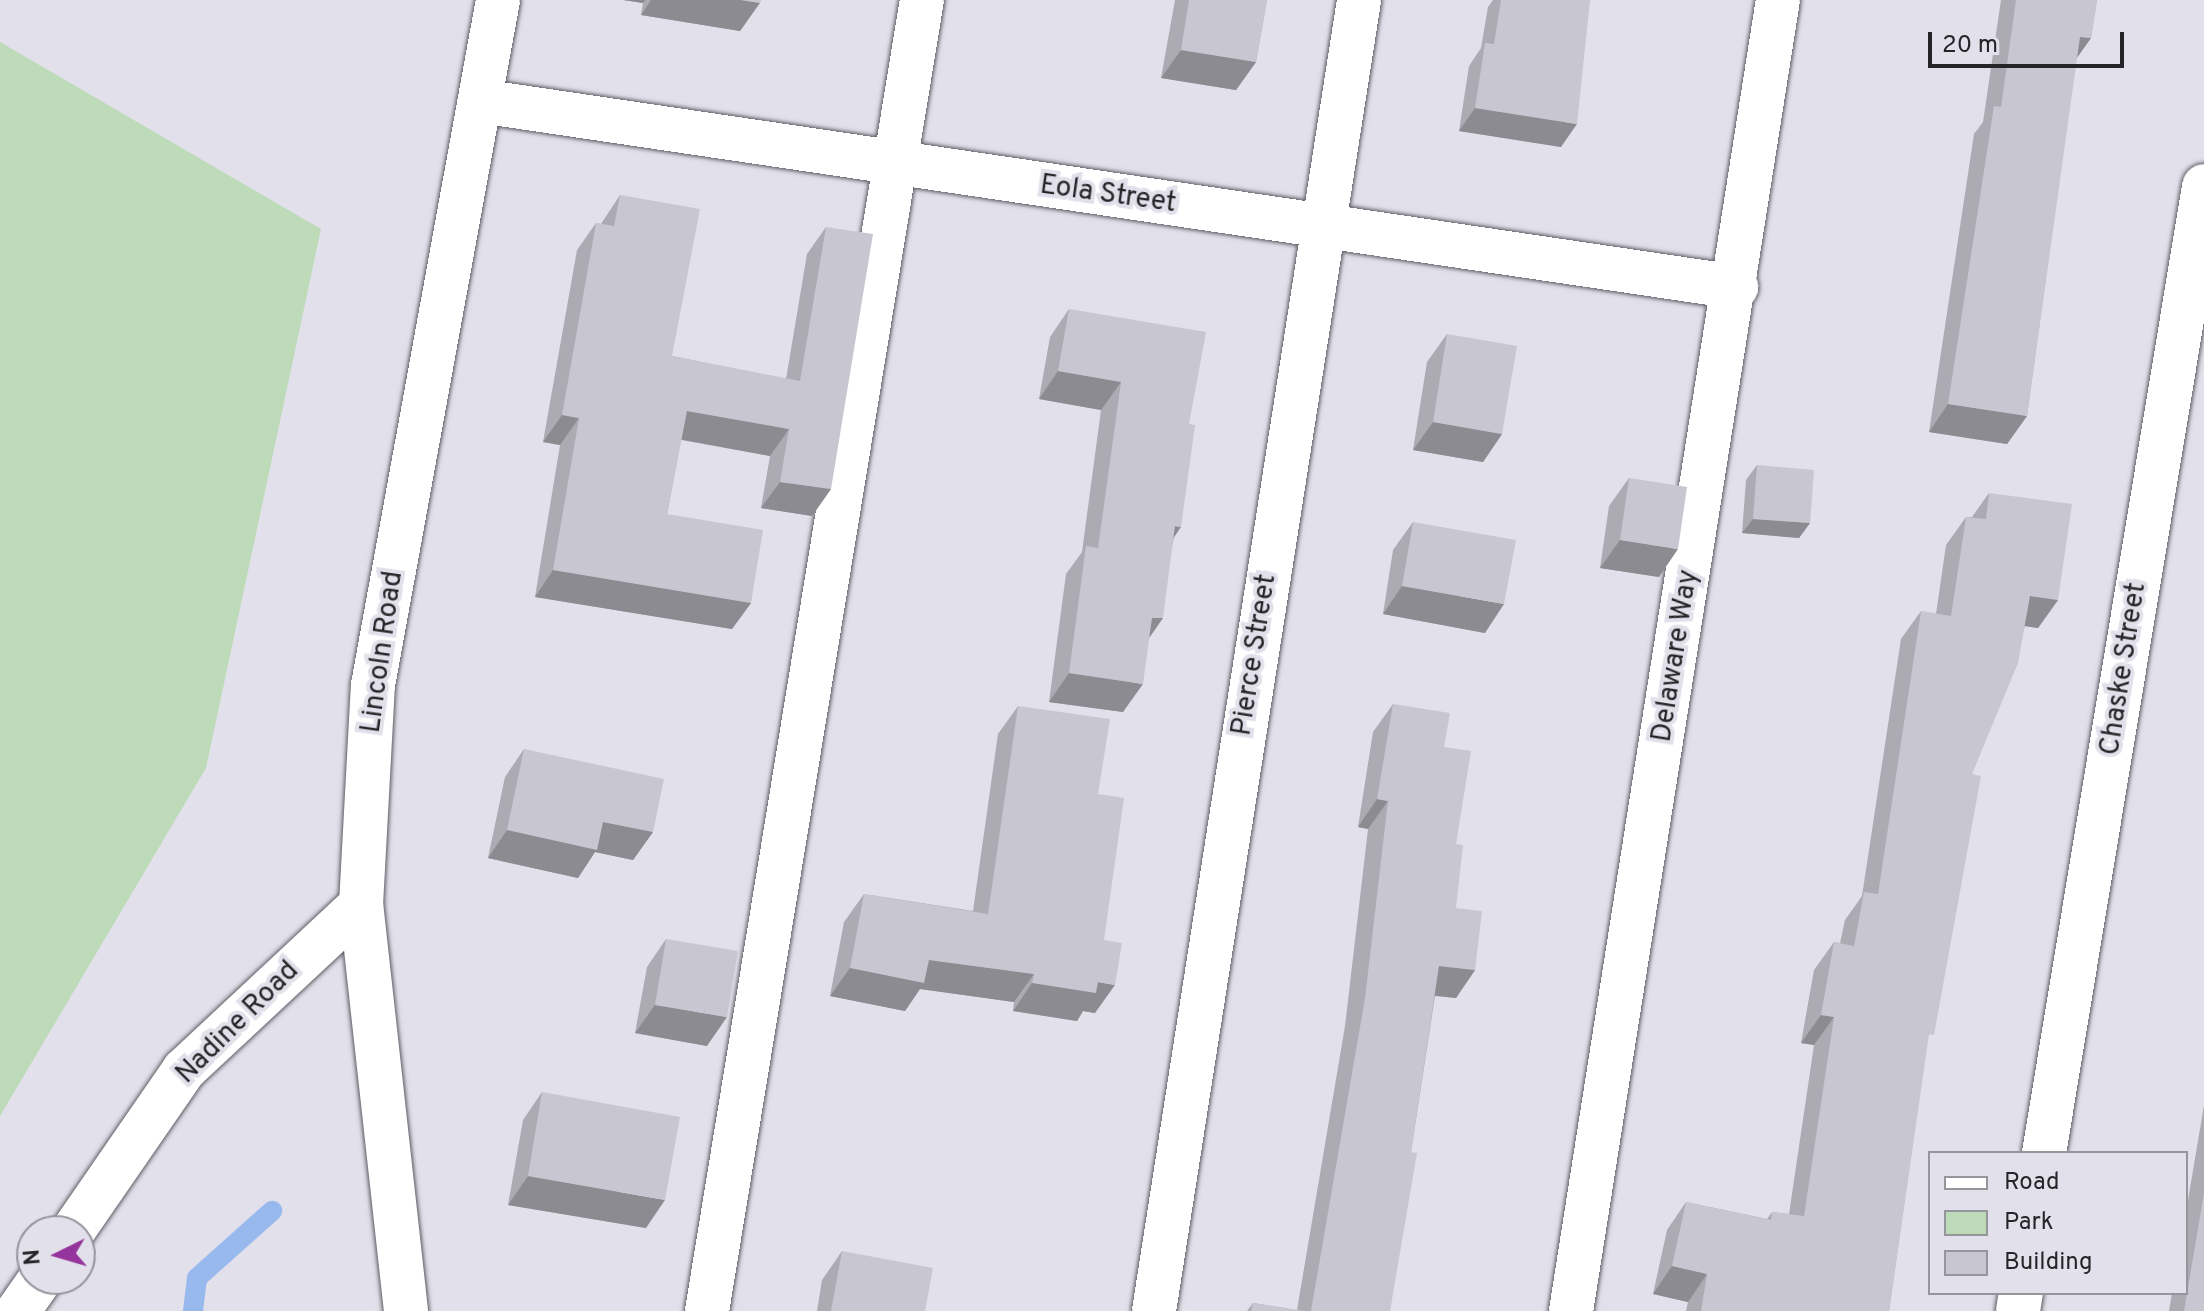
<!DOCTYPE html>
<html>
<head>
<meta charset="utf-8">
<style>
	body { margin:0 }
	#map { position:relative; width:2204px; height:1311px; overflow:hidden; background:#e2e0ea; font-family:Overpass,sans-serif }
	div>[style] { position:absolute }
	.green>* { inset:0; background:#bedbb9 }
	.stream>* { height:20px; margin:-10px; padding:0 10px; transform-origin:10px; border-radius:10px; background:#97b9ee }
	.roads { filter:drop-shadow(0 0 2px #5e5d66) drop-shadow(0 0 2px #5e5d66) }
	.minor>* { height:44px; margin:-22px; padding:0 22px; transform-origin:22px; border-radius:22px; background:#fff }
	.tertiary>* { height:44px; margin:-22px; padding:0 22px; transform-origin:22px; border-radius:22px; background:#fff }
	.wall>* { inset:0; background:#acaab3 }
	.shaded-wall>* { inset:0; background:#8c8b92 }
	.building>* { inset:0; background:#c8c6d0 }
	span { translate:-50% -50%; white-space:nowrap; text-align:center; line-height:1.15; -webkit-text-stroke:8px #e2e0ea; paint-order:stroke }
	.street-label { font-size:28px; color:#252428 }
	.legend { position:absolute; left:1928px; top:1151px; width:260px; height:144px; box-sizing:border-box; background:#e2e0ea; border:2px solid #96959c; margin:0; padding:10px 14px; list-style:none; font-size:24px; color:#252428 }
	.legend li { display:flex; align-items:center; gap:16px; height:40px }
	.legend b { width:40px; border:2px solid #96959c }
	.north { position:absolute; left:16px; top:1215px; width:80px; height:80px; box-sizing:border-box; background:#e2e0ea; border:2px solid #96959c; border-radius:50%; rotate:265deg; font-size:22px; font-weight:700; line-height:32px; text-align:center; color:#252428 }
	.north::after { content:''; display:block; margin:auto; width:28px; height:36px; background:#95349c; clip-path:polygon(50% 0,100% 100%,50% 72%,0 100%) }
	.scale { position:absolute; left:1928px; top:32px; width:196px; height:36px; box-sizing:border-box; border:4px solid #252428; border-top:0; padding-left:10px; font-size:24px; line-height:28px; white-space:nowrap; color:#252428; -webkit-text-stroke:6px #e2e0ea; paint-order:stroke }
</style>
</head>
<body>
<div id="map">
	<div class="green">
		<div style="clip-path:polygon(0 42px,321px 229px,206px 768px,0 1116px)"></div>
	</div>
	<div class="stream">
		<div style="left:193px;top:1311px;width:33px;rotate:-83deg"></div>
		<div style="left:197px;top:1278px;width:101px;rotate:-41.8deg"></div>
	</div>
	<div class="roads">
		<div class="minor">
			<div style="left:480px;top:101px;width:1270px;rotate:8.42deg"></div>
			<div style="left:2044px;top:1153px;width:980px;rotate:-80.6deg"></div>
			<div style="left:707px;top:1311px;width:1329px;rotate:-80.69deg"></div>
			<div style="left:1154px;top:1311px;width:1327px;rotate:-81.11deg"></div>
			<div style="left:1571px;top:1311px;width:1327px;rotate:-81.03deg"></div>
			<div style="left:2018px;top:1311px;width:18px;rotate:-81deg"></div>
		</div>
		<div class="tertiary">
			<div style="left:73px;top:1231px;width:196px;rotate:-55.4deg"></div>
			<div style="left:184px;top:1070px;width:242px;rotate:-43deg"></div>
			<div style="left:18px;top:1311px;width:39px;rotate:-55deg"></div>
			<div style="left:406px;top:1311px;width:408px;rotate:-96.3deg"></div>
			<div style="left:361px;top:905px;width:220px;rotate:-86.9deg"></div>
			<div style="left:373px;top:685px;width:696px;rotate:-79.66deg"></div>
		</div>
	</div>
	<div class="wall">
		<div style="clip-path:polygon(623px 0,761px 0,740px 31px,641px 15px,643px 3px)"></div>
		<div style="clip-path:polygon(1175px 0,1267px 0,1256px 62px,1236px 90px,1161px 78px)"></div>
		<div style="clip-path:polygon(1493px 0,1590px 0,1561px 147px,1459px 131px,1469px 66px,1481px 48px,1488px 7px)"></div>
		<div style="clip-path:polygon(2001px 0,2097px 0,2091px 38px,2076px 59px,2027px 416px,2007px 444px,1929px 432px,1974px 134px,1983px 122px)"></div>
		<div style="clip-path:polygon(620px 195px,672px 356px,786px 379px,807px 254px,826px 227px,831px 489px,812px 516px,761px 508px,770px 456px,681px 440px,667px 514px,751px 603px,732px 629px,535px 597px,560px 445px,543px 442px,577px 250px,596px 223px,601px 224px)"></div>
		<div style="clip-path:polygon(1069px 309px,1189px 424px,1174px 538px,1149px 638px,1123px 712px,1049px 702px,1066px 574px,1082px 552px,1101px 410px,1039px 399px,1050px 337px)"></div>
		<div style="clip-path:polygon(1447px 334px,1502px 434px,1483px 462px,1413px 450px,1427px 362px)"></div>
		<div style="clip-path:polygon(1757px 465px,1810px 523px,1799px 538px,1742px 533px,1746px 480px)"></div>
		<div style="clip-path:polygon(1629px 478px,1659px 577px,1600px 568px,1609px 506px)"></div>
		<div style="clip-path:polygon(1989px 493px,2058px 600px,2038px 628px,2025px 626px,1972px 774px,1927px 1044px,1889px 1311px,1686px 1311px,1688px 1302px,1653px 1294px,1667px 1230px,1686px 1202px,1767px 1219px,1772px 1212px,1789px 1214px,1814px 1045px,1801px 1043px,1814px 970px,1834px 942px,1840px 943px,1845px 920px,1862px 896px,1901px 639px,1921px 611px,1936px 614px,1946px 545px,1966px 517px,1972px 517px)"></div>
		<div style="clip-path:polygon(1413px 522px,1485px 633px,1383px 614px,1393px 550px)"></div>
		<div style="clip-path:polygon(1393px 704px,1444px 747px,1456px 844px,1456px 908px,1475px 970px,1456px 998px,1435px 996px,1411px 1152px,1390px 1311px,1247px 1311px,1253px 1303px,1297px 1310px,1345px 1026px,1368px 829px,1358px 827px,1373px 732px)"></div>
		<div style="clip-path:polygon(1018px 706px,1098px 794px,1104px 940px,1095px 1013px,1083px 1011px,1077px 1021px,1013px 1011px,1014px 1002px,920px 989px,905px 1011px,830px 996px,844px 922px,864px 894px,973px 911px,998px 734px)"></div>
		<div style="clip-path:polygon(524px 749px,653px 832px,633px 860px,595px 852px,578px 878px,488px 858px,505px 777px)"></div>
		<div style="clip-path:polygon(666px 939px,707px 1046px,635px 1033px,647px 967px)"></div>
		<div style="clip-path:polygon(542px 1092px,646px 1228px,508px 1205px,523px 1120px)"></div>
		<div style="clip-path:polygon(2204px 1105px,2204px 1311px,2169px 1311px,2172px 1293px,2186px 1293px,2186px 1212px)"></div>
		<div style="clip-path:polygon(842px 1251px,925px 1311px,817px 1311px,822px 1280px)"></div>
	</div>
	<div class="shaded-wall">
		<div style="clip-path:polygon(623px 0,645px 0,643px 3px)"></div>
		<div style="clip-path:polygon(651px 0,741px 0,760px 3px,740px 31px,641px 15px)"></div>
		<div style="clip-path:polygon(2080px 37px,2091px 38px,2071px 66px)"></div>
		<div style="clip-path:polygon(1181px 50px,1256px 62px,1236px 90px,1161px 78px)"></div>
		<div style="clip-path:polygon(1475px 108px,1577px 124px,1561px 147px,1459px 131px)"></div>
		<div style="clip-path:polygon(1058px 371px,1121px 382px,1101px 410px,1039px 399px)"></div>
		<div style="clip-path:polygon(1948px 404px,2027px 416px,2007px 444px,1929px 432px)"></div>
		<div style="clip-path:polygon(687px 411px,789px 429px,770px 456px,668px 437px)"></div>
		<div style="clip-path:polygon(562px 415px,579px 418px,560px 445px,543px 442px)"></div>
		<div style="clip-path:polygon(1433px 422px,1502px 434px,1483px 462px,1413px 450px)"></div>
		<div style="clip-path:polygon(780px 482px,831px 489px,812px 516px,761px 508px)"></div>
		<div style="clip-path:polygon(1753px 519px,1810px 523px,1799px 538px,1742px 533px)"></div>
		<div style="clip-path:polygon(1175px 526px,1181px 527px,1162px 555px)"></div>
		<div style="clip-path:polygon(1620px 540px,1678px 549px,1659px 577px,1600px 568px)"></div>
		<div style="clip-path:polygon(553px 570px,751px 603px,732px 629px,535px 597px)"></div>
		<div style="clip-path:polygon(1402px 586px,1504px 604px,1485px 633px,1383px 614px)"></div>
		<div style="clip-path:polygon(2030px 596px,2058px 600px,2038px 628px,2010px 624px)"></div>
		<div style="clip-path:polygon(1152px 618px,1163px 618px,1143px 647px)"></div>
		<div style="clip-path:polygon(1069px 673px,1143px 684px,1123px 712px,1049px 702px)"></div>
		<div style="clip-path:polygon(1377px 799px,1388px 801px,1368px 829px,1358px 827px)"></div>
		<div style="clip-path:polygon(603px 822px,653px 832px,633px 860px,595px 852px,578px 878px,488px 858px,507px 830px)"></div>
		<div style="clip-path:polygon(929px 960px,1034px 974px,1014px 1002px,920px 989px,905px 1011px,830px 996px,850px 968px)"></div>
		<div style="clip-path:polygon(1439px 966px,1475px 970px,1456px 998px,1420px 994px)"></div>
		<div style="clip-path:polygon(1098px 982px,1115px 985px,1095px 1013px,1083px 1011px,1077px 1021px,1013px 1011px,1032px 983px)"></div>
		<div style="clip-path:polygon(655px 1005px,727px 1017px,707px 1046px,635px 1033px)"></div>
		<div style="clip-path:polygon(1821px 1015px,1834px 1017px,1814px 1045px,1801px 1043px)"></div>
		<div style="clip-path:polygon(528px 1176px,665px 1200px,646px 1228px,508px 1205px)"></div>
		<div style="clip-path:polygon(1672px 1266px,1707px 1274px,1688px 1302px,1653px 1294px)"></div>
	</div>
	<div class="building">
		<div style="clip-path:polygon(741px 0,761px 0,760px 3px)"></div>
		<div style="clip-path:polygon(1189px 0,1267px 0,1256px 62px,1181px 50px)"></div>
		<div style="clip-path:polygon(1501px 0,1590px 0,1577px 124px,1475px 108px,1485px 43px,1494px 44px)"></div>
		<div style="clip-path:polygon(2016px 0,2097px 0,2091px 38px,2080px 37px,2027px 416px,1948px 404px,1994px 106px,2001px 107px)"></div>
		<div style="clip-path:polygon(620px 195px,700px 209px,672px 356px,800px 381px,826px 227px,873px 234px,831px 489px,780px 482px,789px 429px,687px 411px,667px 514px,763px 530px,751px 603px,553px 570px,579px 418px,562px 415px,596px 223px,614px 226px)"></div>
		<div style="clip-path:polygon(1069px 309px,1206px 332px,1189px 424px,1195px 425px,1181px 527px,1175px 526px,1163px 618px,1152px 618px,1143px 684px,1069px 673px,1086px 546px,1098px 548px,1121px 382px,1058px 371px)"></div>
		<div style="clip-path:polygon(1447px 334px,1517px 346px,1502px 434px,1433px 422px)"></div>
		<div style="clip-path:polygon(1757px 465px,1814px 470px,1810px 523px,1753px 519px)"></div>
		<div style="clip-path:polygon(1629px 478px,1687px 487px,1678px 549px,1620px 540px)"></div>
		<div style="clip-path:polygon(1989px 493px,2072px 504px,2058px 600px,2030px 596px,2018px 663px,1972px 774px,1981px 776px,1934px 1035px,1929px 1034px,1889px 1311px,1701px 1311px,1707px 1274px,1672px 1266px,1686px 1202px,1771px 1220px,1772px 1212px,1804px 1216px,1834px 1017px,1821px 1015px,1834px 942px,1854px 946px,1864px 892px,1878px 894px,1921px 611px,1951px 616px,1966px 517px,1986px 519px)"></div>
		<div style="clip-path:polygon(1413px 522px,1516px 540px,1504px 604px,1402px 586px)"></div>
		<div style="clip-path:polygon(1393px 704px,1450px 713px,1444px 747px,1471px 751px,1456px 844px,1463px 845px,1456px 908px,1482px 911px,1475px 970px,1439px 966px,1411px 1152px,1417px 1153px,1390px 1311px,1311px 1311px,1365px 998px,1388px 801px,1377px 799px)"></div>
		<div style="clip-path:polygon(1018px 706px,1110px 719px,1098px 794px,1124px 798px,1104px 940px,1122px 943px,1115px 985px,1098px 982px,1096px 993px,1032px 983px,1034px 974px,929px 960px,924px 983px,850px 968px,864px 894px,988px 914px)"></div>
		<div style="clip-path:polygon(524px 749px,664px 779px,653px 832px,603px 822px,597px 850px,507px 830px)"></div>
		<div style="clip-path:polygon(666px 939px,738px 951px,727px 1017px,655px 1005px)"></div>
		<div style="clip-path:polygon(542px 1092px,680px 1117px,665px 1200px,528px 1176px)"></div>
		<div style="clip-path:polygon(2204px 1193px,2204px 1311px,2184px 1311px)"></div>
		<div style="clip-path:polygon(842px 1251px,933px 1268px,925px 1311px,831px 1311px)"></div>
		<div style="clip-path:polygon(1253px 1303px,1304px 1311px,1251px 1311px)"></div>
	</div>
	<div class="street-label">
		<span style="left:1108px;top:195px;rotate:8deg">Eola Street</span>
		<span style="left:383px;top:652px;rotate:-82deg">Lincoln Road</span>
		<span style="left:1255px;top:655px;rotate:-81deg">Pierce Street</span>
		<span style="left:1676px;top:656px;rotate:-81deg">Delaware Way</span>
		<span style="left:2124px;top:669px;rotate:-81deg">Chaske Street</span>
		<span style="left:238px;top:1023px;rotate:-45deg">Nadine Road</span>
	</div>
	<ul class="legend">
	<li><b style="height:10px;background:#fff"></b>Road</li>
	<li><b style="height:22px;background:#bedbb9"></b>Park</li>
	<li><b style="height:22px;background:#c8c6d0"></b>Building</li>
	</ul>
	<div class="north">N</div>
	<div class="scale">20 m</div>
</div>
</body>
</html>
